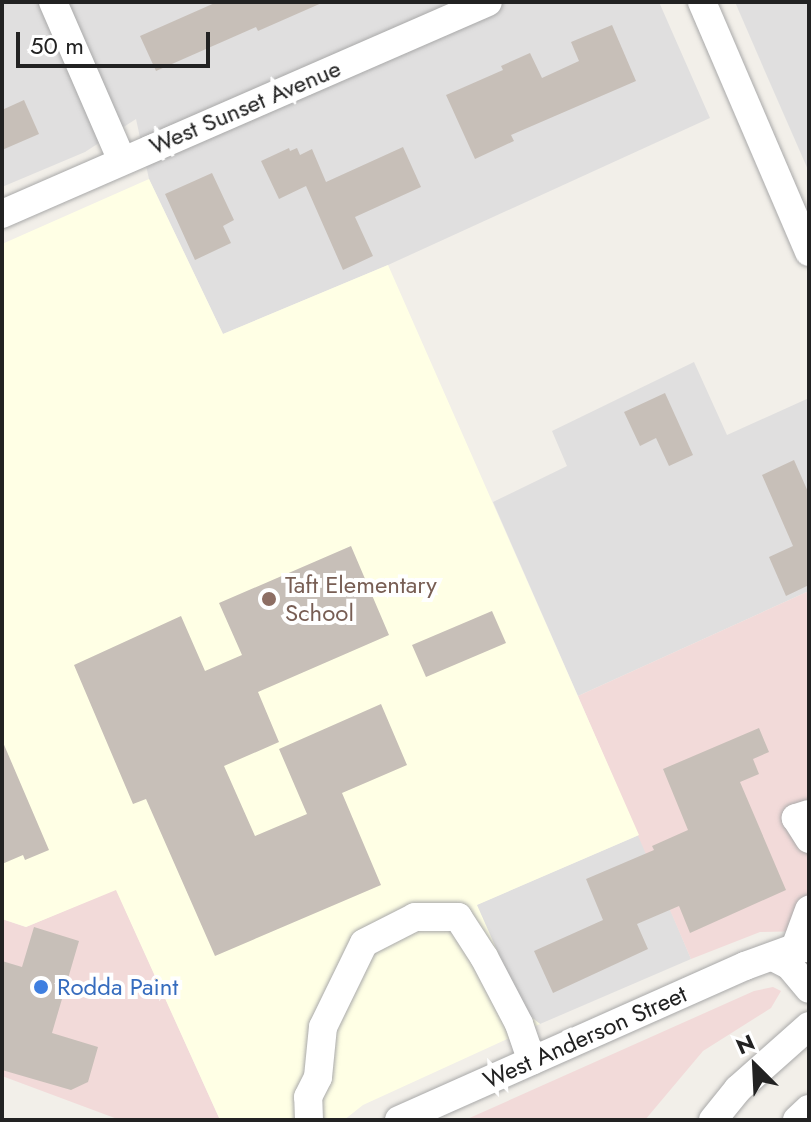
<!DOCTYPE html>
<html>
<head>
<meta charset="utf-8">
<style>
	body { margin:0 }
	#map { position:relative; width:811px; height:1122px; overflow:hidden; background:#f2efe9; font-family:Jost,sans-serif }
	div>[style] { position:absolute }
	.residential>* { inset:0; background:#e0dfdf }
	.commercial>* { inset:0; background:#f2dad9 }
	.education>* { inset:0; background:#ffffe5 }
	.building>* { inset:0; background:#c7bfb8 }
	.roads { filter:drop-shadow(0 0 2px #a9a9a9) drop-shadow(0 0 2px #a9a9a9) }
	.minor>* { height:28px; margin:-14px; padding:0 14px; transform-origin:14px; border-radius:14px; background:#fff }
	.dots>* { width:22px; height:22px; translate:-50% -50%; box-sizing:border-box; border:4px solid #fff; border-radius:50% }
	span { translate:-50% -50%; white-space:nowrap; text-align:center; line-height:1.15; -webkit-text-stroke:8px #fff; paint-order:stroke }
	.street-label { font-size:24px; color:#222 }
	.education-label { font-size:24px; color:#785e54 }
	.left { translate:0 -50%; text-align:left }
	.shop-label { font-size:24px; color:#366cbe }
	.frame { position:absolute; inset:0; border:4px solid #222; pointer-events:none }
	.north { position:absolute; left:715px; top:1026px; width:80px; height:80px; -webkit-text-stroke:6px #fff; paint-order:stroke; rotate:336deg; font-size:22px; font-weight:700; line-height:32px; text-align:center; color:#222 }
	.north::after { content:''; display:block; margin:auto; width:28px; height:36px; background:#222; clip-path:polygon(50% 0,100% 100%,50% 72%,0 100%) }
	.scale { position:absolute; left:16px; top:32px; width:194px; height:36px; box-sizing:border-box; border:4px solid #222; border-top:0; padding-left:10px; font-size:24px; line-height:28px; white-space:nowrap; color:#222; -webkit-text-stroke:6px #fff; paint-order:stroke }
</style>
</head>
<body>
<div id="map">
	<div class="residential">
		<div style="clip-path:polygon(2px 2px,659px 2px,710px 118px,388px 265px,223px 334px,149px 179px,136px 119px,85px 152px,2px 187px)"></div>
		<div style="clip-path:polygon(735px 2px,809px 2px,809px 172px,767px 76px)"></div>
		<div style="clip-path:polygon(694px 362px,727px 435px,809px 398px,809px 591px,578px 696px,493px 502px,567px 466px,552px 431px)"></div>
		<div style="clip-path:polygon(639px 835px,691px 959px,540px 1024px,524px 1011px,476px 905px)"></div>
	</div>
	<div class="commercial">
		<div style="clip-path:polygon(809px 591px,809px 931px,760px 932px,691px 959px,578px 696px)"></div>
		<div style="clip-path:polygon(116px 889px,220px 1120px,120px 1120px,2px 1076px,2px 919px,26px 927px)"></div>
		<div style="clip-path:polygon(773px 987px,781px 991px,771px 1008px,703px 1051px,645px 1120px,465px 1120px,754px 991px)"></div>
	</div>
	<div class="education">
		<div style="clip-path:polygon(149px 179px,223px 334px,388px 265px,639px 835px,477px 905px,524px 1011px,540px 1024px,363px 1105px,344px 1120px,220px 1120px,116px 890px,26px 927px,2px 919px,2px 244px)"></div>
	</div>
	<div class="building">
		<div style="clip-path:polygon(217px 2px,324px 2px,258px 31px,256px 27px,156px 71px,140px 36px)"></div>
		<div style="clip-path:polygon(612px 25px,636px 81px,511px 135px,514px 141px,475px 159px,446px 95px,503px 70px,501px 66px,530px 53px,542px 78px,579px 61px,571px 42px)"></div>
		<div style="clip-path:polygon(24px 100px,39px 134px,2px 150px,2px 110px)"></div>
		<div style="clip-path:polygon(403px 147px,421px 187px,355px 217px,373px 256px,343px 270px,306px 186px,279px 199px,261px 161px,289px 148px,290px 151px,297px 148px,300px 155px,312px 149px,326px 182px)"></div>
		<div style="clip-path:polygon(212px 173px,234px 220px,223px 226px,231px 243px,195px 260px,165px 194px)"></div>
		<div style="clip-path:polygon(665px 393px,693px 455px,669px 466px,656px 438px,640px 446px,624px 412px)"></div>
		<div style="clip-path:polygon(794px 460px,809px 494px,809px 585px,786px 596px,769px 557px,793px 546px,762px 475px)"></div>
		<div style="clip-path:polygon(351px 546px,389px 635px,258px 692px,279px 742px,224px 766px,255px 836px,307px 814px,279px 749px,381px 704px,407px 765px,342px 793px,381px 885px,215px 956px,146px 799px,133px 804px,74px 665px,181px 616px,205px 671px,242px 655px,219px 603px)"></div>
		<div style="clip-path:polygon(492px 611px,506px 643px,426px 677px,412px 645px)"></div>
		<div style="clip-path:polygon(759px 728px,769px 752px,753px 759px,759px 774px,740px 782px,786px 890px,690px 933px,679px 906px,637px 924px,648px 949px,553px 993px,534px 951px,603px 920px,586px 879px,654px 850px,652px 846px,688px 830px,663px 769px)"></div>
		<div style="clip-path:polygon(2px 740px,49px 850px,25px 860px,23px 855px,2px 864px)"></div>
		<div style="clip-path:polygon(34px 927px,79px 941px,52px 1033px,98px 1047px,88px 1082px,71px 1090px,2px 1070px,2px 961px,22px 967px)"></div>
	</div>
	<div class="roads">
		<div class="minor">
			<div style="left:53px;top:2px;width:173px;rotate:66.5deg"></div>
			<div style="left:702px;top:2px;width:272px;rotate:66.8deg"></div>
			<div style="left:2px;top:214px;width:530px;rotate:-23.57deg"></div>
			<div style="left:809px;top:814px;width:14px;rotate:163deg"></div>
			<div style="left:796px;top:818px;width:25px;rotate:58deg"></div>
			<div style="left:773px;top:957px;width:18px;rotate:27deg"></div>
			<div style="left:789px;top:965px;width:31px;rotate:50deg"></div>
			<div style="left:789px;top:964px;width:58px;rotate:-69.7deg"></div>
			<div style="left:309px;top:1120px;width:23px;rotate:-92deg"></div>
			<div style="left:308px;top:1097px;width:22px;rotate:-63deg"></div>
			<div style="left:318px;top:1077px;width:50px;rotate:-84.3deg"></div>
			<div style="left:323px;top:1027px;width:93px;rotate:-64deg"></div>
			<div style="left:364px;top:943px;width:57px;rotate:-27deg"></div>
			<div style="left:415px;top:917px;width:43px"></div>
			<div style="left:458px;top:917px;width:48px;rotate:57deg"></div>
			<div style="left:484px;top:957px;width:76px;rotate:62.4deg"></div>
			<div style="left:519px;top:1024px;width:39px;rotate:71deg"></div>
			<div style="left:399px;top:1120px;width:379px;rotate:-24deg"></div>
			<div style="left:745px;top:966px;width:52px;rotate:-20.2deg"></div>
			<div style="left:794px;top:948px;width:15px"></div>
			<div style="left:713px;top:1120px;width:40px;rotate:-51deg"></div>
			<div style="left:738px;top:1089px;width:95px;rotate:-41.6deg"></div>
			<div style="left:797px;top:1120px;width:16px;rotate:-43deg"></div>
		</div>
	</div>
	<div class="dots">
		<div style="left:269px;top:599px;background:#8d6e63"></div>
		<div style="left:41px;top:987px;background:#3f7fe0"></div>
	</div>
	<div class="street-label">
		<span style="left:245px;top:107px;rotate:-23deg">West Sunset Avenue</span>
		<span style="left:585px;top:1037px;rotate:-24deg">West Anderson Street</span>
	</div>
	<div class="education-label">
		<span class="left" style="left:285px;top:599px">Taft Elementary<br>School</span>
	</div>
	<div class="shop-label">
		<span class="left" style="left:57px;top:987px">Rodda Paint</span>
	</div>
	<div class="frame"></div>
	<div class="north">N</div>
	<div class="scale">50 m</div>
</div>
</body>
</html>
